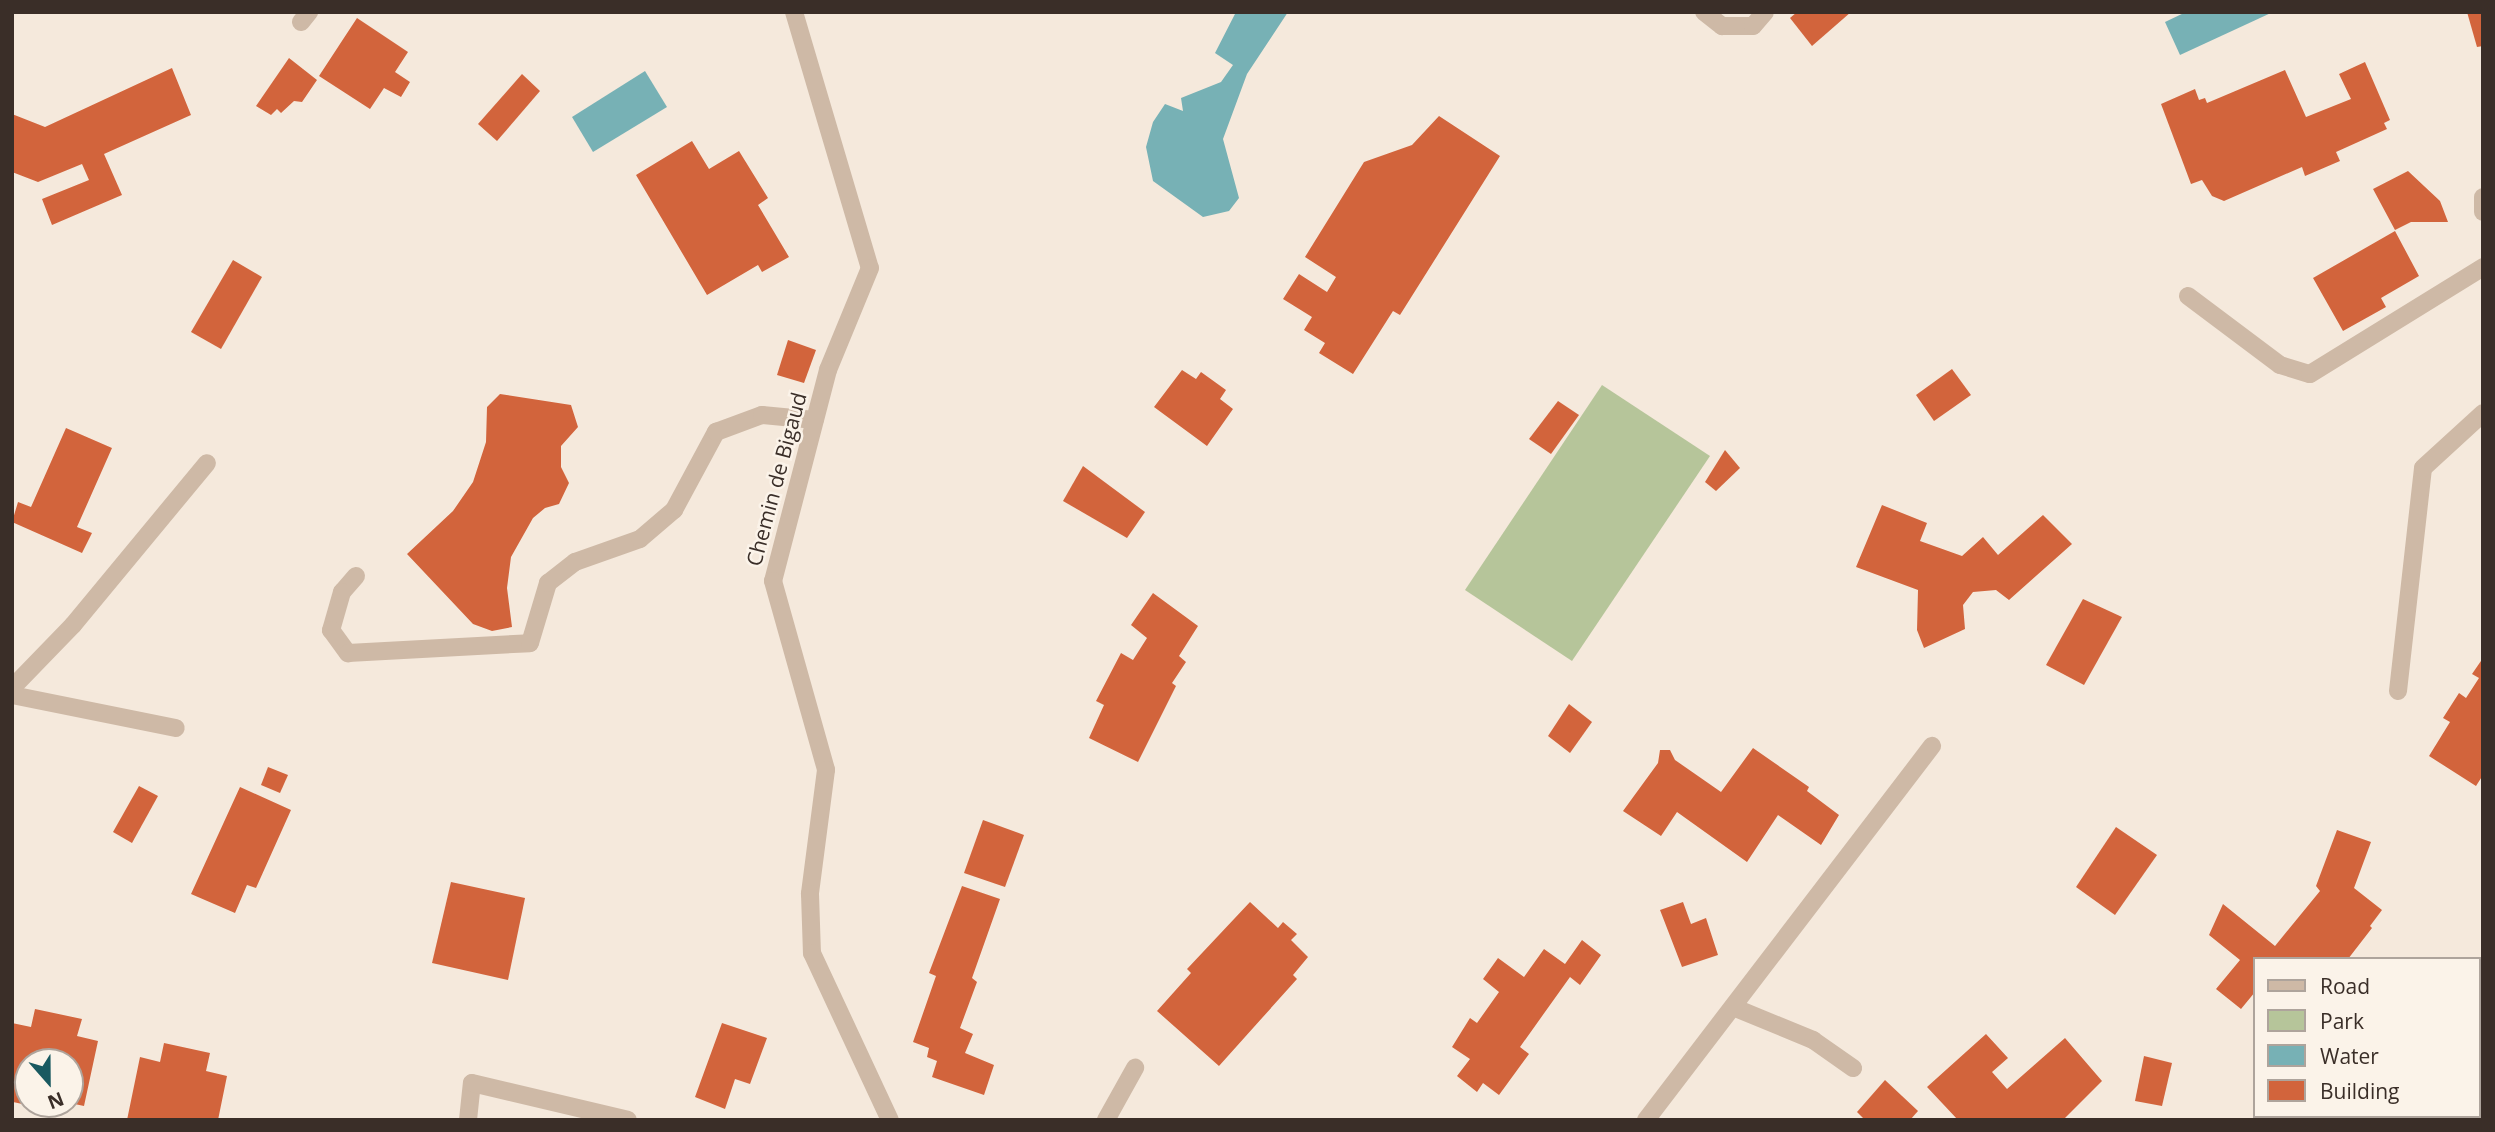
<!DOCTYPE html>
<html>
<head>
<meta charset="utf-8">
<style>
	body { margin:0 }
	#map { position:relative; width:2495px; height:1132px; overflow:hidden; background:#f5e9dc; font-family:"Open Sans",sans-serif }
	div>[style] { position:absolute }
	.green>* { inset:0; background:#b6c59a }
	.water>* { inset:0; background:#77b1b5 }
	.building>* { inset:0; background:#d2643c }
	.service>* { height:18px; margin:-9px; padding:0 9px; transform-origin:9px; border-radius:9px; background:#ceb9a6 }
	.minor>* { height:18px; margin:-9px; padding:0 9px; transform-origin:9px; border-radius:9px; background:#ceb9a6 }
	span { translate:-50% -50%; white-space:nowrap; text-align:center; line-height:1.15; -webkit-text-stroke:5px #fbf3e9; paint-order:stroke }
	.street-label { font-size:21px; color:#3a2e28 }
	.frame { position:absolute; inset:0; border:14px solid #3a2e28; pointer-events:none }
	.legend { position:absolute; left:2253px; top:957px; width:228px; height:161px; box-sizing:border-box; background:#fbf3e9; border:2px solid #aea49c; margin:0; padding:9px 12px; list-style:none; font-size:21px; color:#3a2e28 }
	.legend li { display:flex; align-items:center; gap:14px; height:35px }
	.legend b { width:35px; border:2px solid #aea49c }
	.north { position:absolute; left:14px; top:1048px; width:70px; height:70px; box-sizing:border-box; background:#fbf3e9; border:2px solid #aea49c; border-radius:50%; rotate:159deg; font-size:19px; font-weight:700; line-height:28px; text-align:center; color:#3a2e28 }
	.north::after { content:''; display:block; margin:auto; width:24px; height:32px; background:#195960; clip-path:polygon(50% 0,100% 100%,50% 72%,0 100%) }
</style>
</head>
<body>
<div id="map">
	<div class="green">
		<div style="clip-path:polygon(1602px 385px,1710px 456px,1572px 661px,1465px 590px)"></div>
	</div>
	<div class="water">
		<div style="clip-path:polygon(1236px 12px,1288px 12px,1247px 74px,1223px 139px,1239px 198px,1229px 211px,1203px 217px,1153px 181px,1146px 147px,1153px 122px,1165px 104px,1183px 111px,1181px 98px,1221px 82px,1233px 65px,1215px 53px)"></div>
		<div style="clip-path:polygon(2186px 12px,2273px 12px,2180px 55px,2165px 22px)"></div>
		<div style="clip-path:polygon(645px 71px,667px 107px,593px 152px,572px 117px)"></div>
	</div>
	<div class="building">
		<div style="clip-path:polygon(1797px 12px,1851px 12px,1812px 46px,1790px 18px)"></div>
		<div style="clip-path:polygon(2467px 12px,2483px 12px,2483px 46px,2477px 47px)"></div>
		<div style="clip-path:polygon(357px 18px,408px 52px,395px 72px,410px 82px,401px 97px,384px 88px,370px 109px,319px 76px)"></div>
		<div style="clip-path:polygon(289px 58px,317px 80px,302px 102px,294px 101px,281px 113px,277px 109px,271px 115px,256px 106px)"></div>
		<div style="clip-path:polygon(2365px 62px,2390px 120px,2384px 123px,2387px 129px,2336px 152px,2340px 161px,2305px 176px,2302px 167px,2224px 201px,2212px 196px,2202px 180px,2191px 184px,2161px 104px,2195px 89px,2199px 100px,2205px 98px,2207px 103px,2285px 70px,2306px 117px,2351px 99px,2339px 74px)"></div>
		<div style="clip-path:polygon(172px 68px,191px 115px,104px 154px,122px 195px,52px 225px,42px 199px,89px 180px,82px 164px,38px 182px,12px 172px,12px 114px,45px 127px)"></div>
		<div style="clip-path:polygon(522px 74px,540px 91px,497px 141px,478px 124px)"></div>
		<div style="clip-path:polygon(1439px 116px,1500px 156px,1400px 315px,1393px 311px,1353px 374px,1319px 353px,1325px 343px,1304px 330px,1312px 317px,1283px 299px,1299px 274px,1327px 292px,1336px 277px,1305px 257px,1364px 162px,1412px 145px)"></div>
		<div style="clip-path:polygon(692px 141px,709px 169px,739px 151px,768px 198px,758px 205px,789px 257px,762px 272px,758px 265px,707px 295px,636px 175px)"></div>
		<div style="clip-path:polygon(2408px 171px,2440px 201px,2448px 222px,2411px 222px,2395px 230px,2373px 189px)"></div>
		<div style="clip-path:polygon(2395px 231px,2419px 276px,2381px 298px,2386px 307px,2343px 331px,2313px 278px)"></div>
		<div style="clip-path:polygon(233px 260px,262px 277px,221px 349px,191px 332px)"></div>
		<div style="clip-path:polygon(788px 340px,816px 350px,804px 383px,777px 375px)"></div>
		<div style="clip-path:polygon(1952px 369px,1971px 395px,1934px 421px,1916px 395px)"></div>
		<div style="clip-path:polygon(1182px 370px,1196px 379px,1201px 372px,1226px 390px,1220px 399px,1233px 409px,1207px 446px,1154px 407px)"></div>
		<div style="clip-path:polygon(500px 394px,571px 405px,578px 427px,561px 446px,561px 467px,569px 483px,559px 504px,545px 508px,533px 518px,511px 557px,507px 588px,512px 627px,492px 631px,473px 624px,407px 554px,453px 511px,473px 482px,486px 442px,487px 407px)"></div>
		<div style="clip-path:polygon(1558px 401px,1579px 415px,1551px 454px,1529px 439px)"></div>
		<div style="clip-path:polygon(66px 428px,112px 448px,77px 527px,92px 533px,82px 553px,12px 522px,18px 502px,31px 507px)"></div>
		<div style="clip-path:polygon(1725px 450px,1740px 468px,1716px 491px,1705px 482px)"></div>
		<div style="clip-path:polygon(1083px 466px,1145px 512px,1127px 538px,1063px 501px)"></div>
		<div style="clip-path:polygon(1882px 505px,1927px 523px,1920px 541px,1962px 556px,1983px 537px,1998px 555px,2043px 515px,2072px 544px,2009px 600px,1996px 590px,1973px 592px,1963px 605px,1965px 629px,1924px 648px,1917px 630px,1918px 590px,1856px 567px)"></div>
		<div style="clip-path:polygon(1153px 593px,1198px 626px,1179px 656px,1186px 662px,1172px 683px,1176px 686px,1138px 762px,1089px 738px,1104px 705px,1096px 701px,1121px 653px,1133px 660px,1147px 638px,1131px 625px)"></div>
		<div style="clip-path:polygon(2083px 599px,2122px 617px,2084px 685px,2046px 665px)"></div>
		<div style="clip-path:polygon(2483px 658px,2483px 775px,2476px 786px,2429px 756px,2450px 722px,2443px 718px,2459px 693px,2466px 698px,2479px 678px,2472px 674px)"></div>
		<div style="clip-path:polygon(1569px 704px,1592px 722px,1570px 753px,1548px 736px)"></div>
		<div style="clip-path:polygon(1753px 748px,1809px 787px,1807px 791px,1839px 815px,1821px 845px,1778px 815px,1747px 862px,1677px 812px,1661px 836px,1623px 811px,1658px 763px,1660px 750px,1670px 750px,1675px 760px,1721px 792px)"></div>
		<div style="clip-path:polygon(268px 767px,288px 775px,280px 793px,261px 785px)"></div>
		<div style="clip-path:polygon(139px 786px,158px 796px,132px 843px,113px 832px)"></div>
		<div style="clip-path:polygon(240px 787px,291px 810px,256px 888px,247px 885px,235px 913px,191px 894px)"></div>
		<div style="clip-path:polygon(983px 820px,1024px 835px,1005px 887px,964px 873px)"></div>
		<div style="clip-path:polygon(2116px 827px,2157px 855px,2115px 915px,2076px 887px)"></div>
		<div style="clip-path:polygon(2337px 830px,2371px 842px,2354px 888px,2382px 910px,2370px 926px,2372px 928px,2348px 959px,2255px 959px,2255px 992px,2241px 1009px,2216px 989px,2240px 960px,2209px 935px,2223px 904px,2275px 946px,2320px 891px,2316px 886px)"></div>
		<div style="clip-path:polygon(451px 882px,525px 898px,508px 980px,432px 963px)"></div>
		<div style="clip-path:polygon(962px 886px,1000px 899px,972px 978px,977px 982px,960px 1028px,973px 1034px,965px 1053px,994px 1065px,984px 1095px,932px 1077px,937px 1061px,927px 1057px,929px 1048px,913px 1042px,936px 976px,929px 973px)"></div>
		<div style="clip-path:polygon(1250px 902px,1278px 928px,1283px 922px,1297px 934px,1291px 940px,1308px 957px,1293px 975px,1297px 979px,1219px 1066px,1157px 1011px,1191px 973px,1187px 969px)"></div>
		<div style="clip-path:polygon(1683px 902px,1691px 924px,1706px 918px,1718px 955px,1682px 967px,1660px 910px)"></div>
		<div style="clip-path:polygon(1582px 940px,1601px 955px,1580px 985px,1570px 977px,1520px 1047px,1529px 1054px,1499px 1095px,1483px 1083px,1477px 1092px,1457px 1076px,1470px 1059px,1452px 1047px,1470px 1018px,1477px 1023px,1499px 992px,1483px 979px,1498px 958px,1524px 977px,1544px 949px,1565px 964px)"></div>
		<div style="clip-path:polygon(35px 1009px,82px 1019px,77px 1036px,98px 1041px,84px 1106px,70px 1103px,70px 1062px,28px 1062px,28px 1104px,66px 1104px,64px 1113px,13px 1102px,12px 1023px,31px 1027px)"></div>
		<div style="clip-path:polygon(722px 1023px,767px 1038px,750px 1084px,735px 1079px,725px 1109px,695px 1097px)"></div>
		<div style="clip-path:polygon(1986px 1034px,2008px 1058px,1992px 1072px,2007px 1089px,2065px 1038px,2102px 1081px,2063px 1120px,1958px 1120px,1927px 1087px)"></div>
		<div style="clip-path:polygon(164px 1043px,210px 1053px,206px 1071px,227px 1076px,218px 1120px,127px 1120px,140px 1057px,160px 1062px)"></div>
		<div style="clip-path:polygon(2144px 1056px,2172px 1063px,2162px 1106px,2135px 1101px)"></div>
		<div style="clip-path:polygon(1885px 1080px,1918px 1111px,1910px 1120px,1865px 1120px,1857px 1112px)"></div>
	</div>
	<div class="service">
		<div style="left:1704px;top:12px;width:23px;rotate:38deg"></div>
		<div style="left:1722px;top:26px;width:31px"></div>
		<div style="left:1753px;top:26px;width:18px;rotate:-49deg"></div>
		<div style="left:301px;top:22px;width:13px;rotate:-51deg"></div>
		<div style="left:2188px;top:296px;width:115px;rotate:36.9deg"></div>
		<div style="left:2280px;top:365px;width:31px;rotate:17deg"></div>
		<div style="left:2310px;top:374px;width:203px;rotate:-31.7deg"></div>
		<div style="left:356px;top:576px;width:21px;rotate:131deg"></div>
		<div style="left:342px;top:592px;width:40px;rotate:106deg"></div>
		<div style="left:331px;top:630px;width:29px;rotate:54deg"></div>
		<div style="left:348px;top:653px;width:182px;rotate:-3.1deg"></div>
		<div style="left:530px;top:643px;width:63px;rotate:-73.3deg"></div>
		<div style="left:548px;top:583px;width:34px;rotate:-38deg"></div>
		<div style="left:575px;top:562px;width:69px;rotate:-19.5deg"></div>
		<div style="left:640px;top:539px;width:45px;rotate:-40.5deg"></div>
		<div style="left:674px;top:510px;width:89px;rotate:-61.7deg"></div>
		<div style="left:716px;top:432px;width:49px;rotate:-20.3deg"></div>
		<div style="left:762px;top:415px;width:53px;rotate:5.4deg"></div>
		<div style="left:12px;top:688px;width:88px;rotate:-45.9deg"></div>
		<div style="left:73px;top:625px;width:210px;rotate:-50.4deg"></div>
		<div style="left:2398px;top:691px;width:224px;rotate:-83.6deg"></div>
		<div style="left:2423px;top:468px;width:81px;rotate:-42.5deg"></div>
		<div style="left:12px;top:695px;width:167px;rotate:11.4deg"></div>
		<div style="left:1733px;top:1007px;width:87px;rotate:22.4deg"></div>
		<div style="left:1813px;top:1040px;width:49px;rotate:35deg"></div>
		<div style="left:468px;top:1120px;width:37px;rotate:-84deg"></div>
		<div style="left:472px;top:1083px;width:160px;rotate:13.3deg"></div>
		<div style="left:1106px;top:1120px;width:60px;rotate:-60.9deg"></div>
	</div>
	<div class="minor">
		<div style="left:794px;top:12px;width:267px;rotate:73.5deg"></div>
		<div style="left:870px;top:268px;width:110px;rotate:112.4deg"></div>
		<div style="left:828px;top:370px;width:218px;rotate:104.6deg"></div>
		<div style="left:773px;top:581px;width:196px;rotate:74.3deg"></div>
		<div style="left:826px;top:770px;width:125px;rotate:97.4deg"></div>
		<div style="left:810px;top:894px;width:59px;rotate:88.1deg"></div>
		<div style="left:812px;top:953px;width:184px;rotate:65deg"></div>
		<div style="left:2483px;top:197px;width:15px;rotate:90deg"></div>
		<div style="left:1646px;top:1120px;width:471px;rotate:-52.6deg"></div>
	</div>
	<div class="street-label">
		<span style="left:776px;top:479px;rotate:-75deg">Chemin de Bigaud</span>
	</div>
	<div class="frame"></div>
	<ul class="legend">
	<li><b style="height:9px;background:#ceb9a6"></b>Road</li>
	<li><b style="height:19px;background:#b6c59a"></b>Park</li>
	<li><b style="height:19px;background:#77b1b5"></b>Water</li>
	<li><b style="height:19px;background:#d2643c"></b>Building</li>
	</ul>
	<div class="north">N</div>
</div>
</body>
</html>
